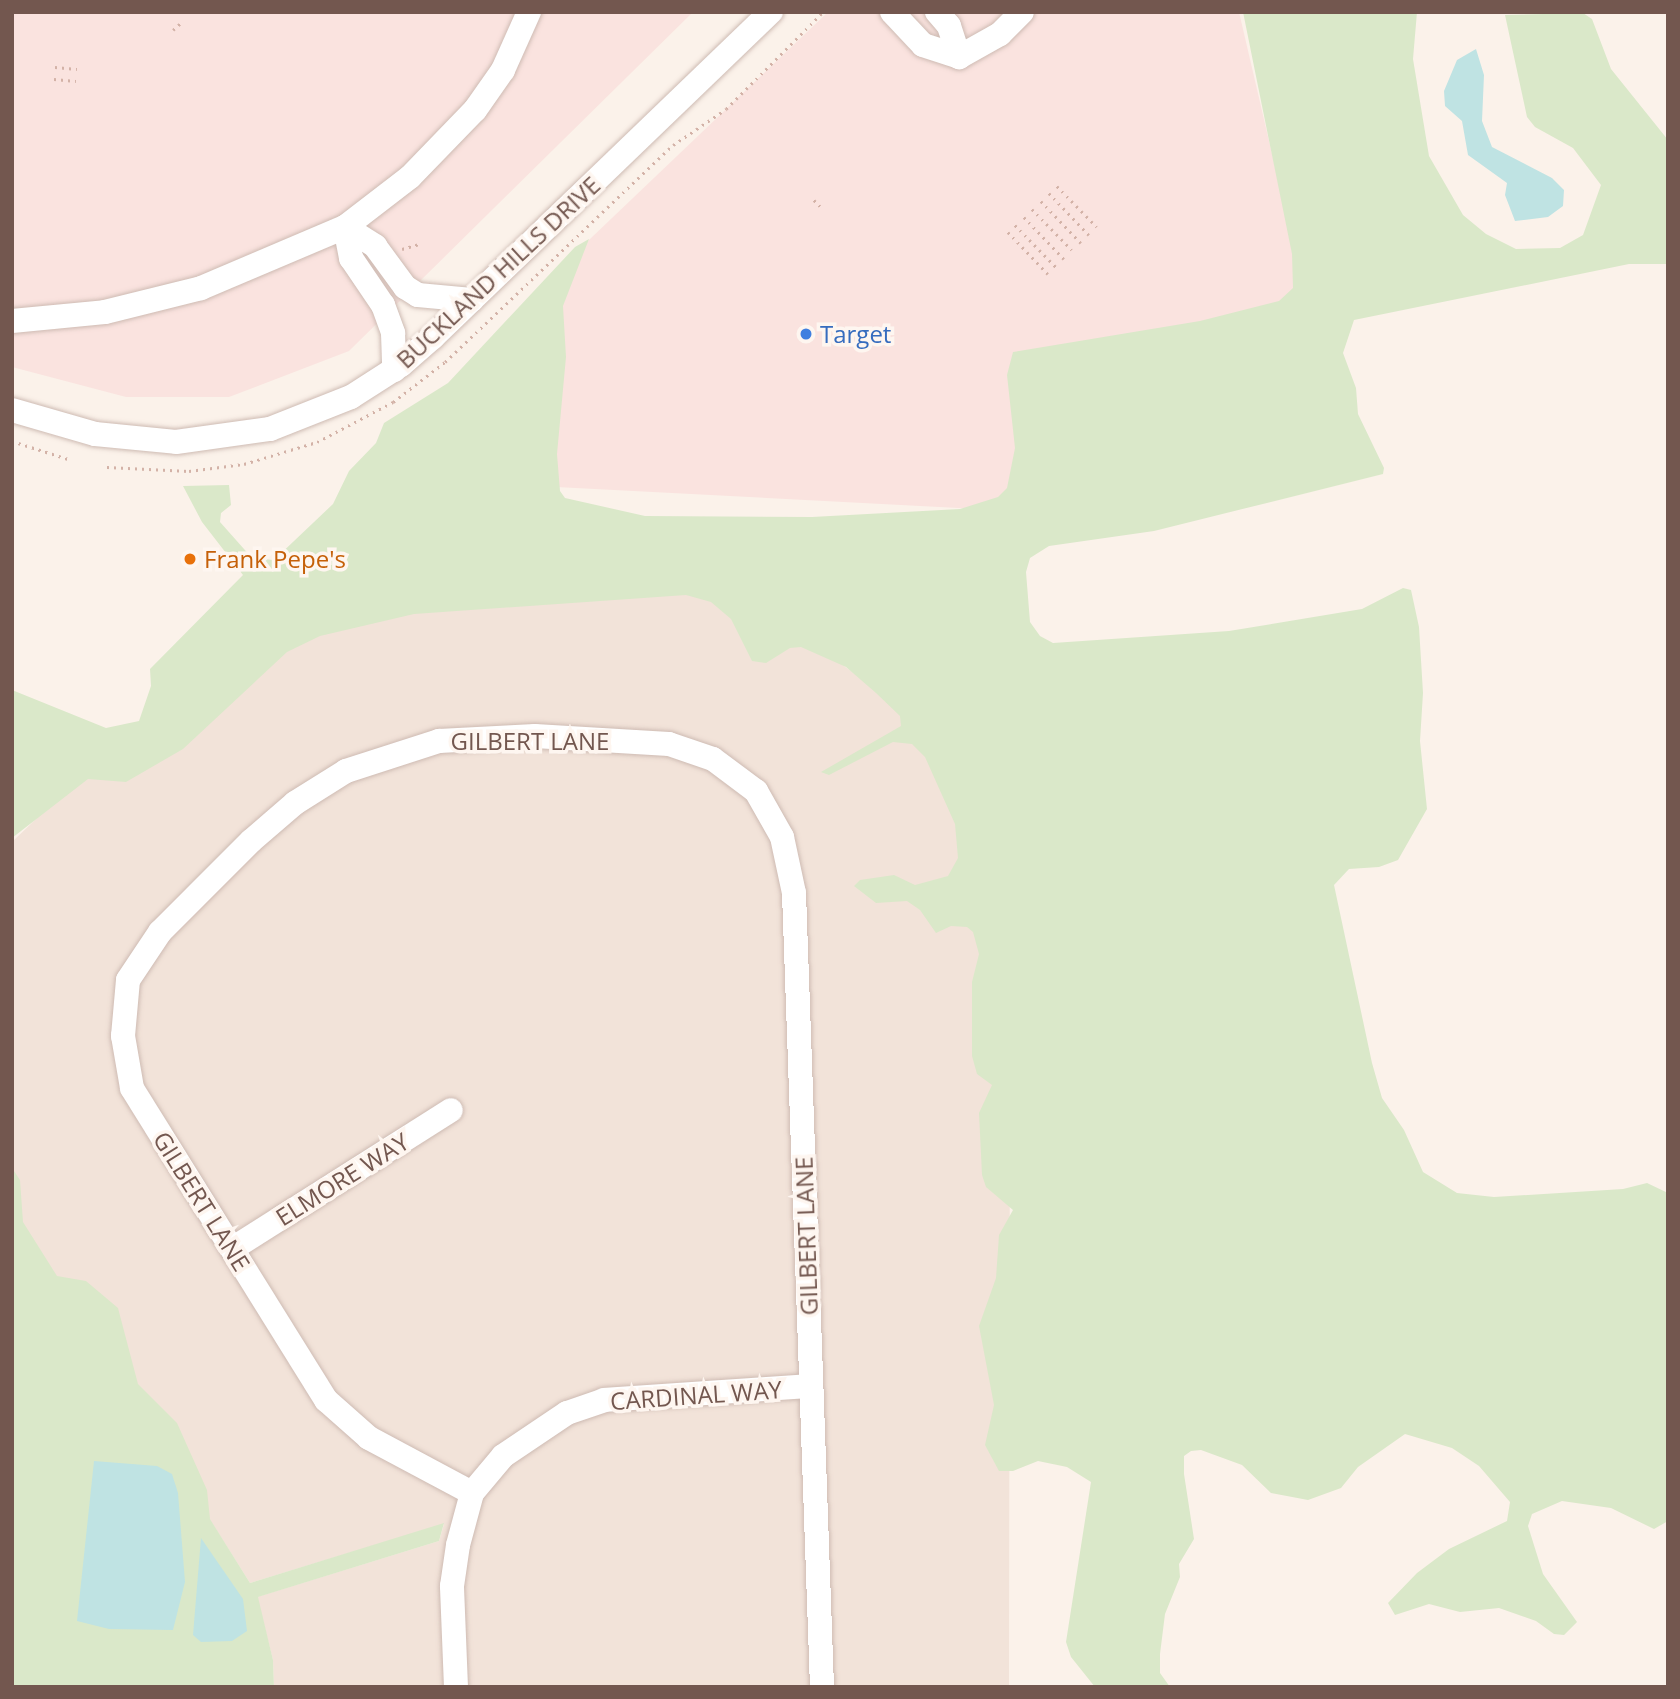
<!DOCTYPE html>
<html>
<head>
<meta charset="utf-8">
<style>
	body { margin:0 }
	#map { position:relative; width:1680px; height:1699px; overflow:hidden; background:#fbf2ea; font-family:"Open Sans",sans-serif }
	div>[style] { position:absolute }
	.residential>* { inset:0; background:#f2e3d9 }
	.commercial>* { inset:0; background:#fae3df }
	.green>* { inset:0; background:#dae8c9 }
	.water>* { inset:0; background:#bfe3e3 }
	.path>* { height:2.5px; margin-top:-1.25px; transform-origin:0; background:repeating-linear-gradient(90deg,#d3b2a7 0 2px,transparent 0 7px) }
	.roads { filter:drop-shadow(0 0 2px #cebbb3) drop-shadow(0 0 2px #cebbb3) }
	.minor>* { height:24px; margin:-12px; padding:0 12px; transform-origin:12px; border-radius:12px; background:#fff }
	.dots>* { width:19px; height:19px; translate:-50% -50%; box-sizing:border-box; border:4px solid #fef6f0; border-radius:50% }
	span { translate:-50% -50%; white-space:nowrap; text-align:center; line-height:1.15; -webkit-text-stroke:7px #fef6f0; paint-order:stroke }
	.street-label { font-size:24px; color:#73574f }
	.shop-label { font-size:24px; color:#366cbe }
	.left { translate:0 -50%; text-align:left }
	.food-label { font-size:24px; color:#c56008 }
	.frame { position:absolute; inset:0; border:14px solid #73574f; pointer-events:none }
</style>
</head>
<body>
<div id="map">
	<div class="residential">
		<div style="clip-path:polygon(727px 581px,924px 724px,979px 856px,1010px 1022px,1009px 1687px,274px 1687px,273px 1660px,257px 1597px,439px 1541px,444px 1524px,250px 1583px,12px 1206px,12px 842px,85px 772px,289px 618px)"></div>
	</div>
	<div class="commercial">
		<div style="clip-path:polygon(12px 12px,693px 12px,349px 351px,229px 397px,126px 397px,12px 367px)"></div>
		<div style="clip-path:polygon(828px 12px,1239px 12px,1306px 300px,1016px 511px,556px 487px,525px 301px)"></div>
	</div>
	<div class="green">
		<div style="clip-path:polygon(1243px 12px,1417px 12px,1413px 59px,1429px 156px,1463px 215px,1486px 234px,1516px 249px,1560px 248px,1583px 235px,1601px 185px,1573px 148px,1535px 127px,1527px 117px,1505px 15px,1583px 13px,1592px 19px,1611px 69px,1668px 140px,1668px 264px,1629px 264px,1354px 320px,1343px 353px,1356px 388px,1358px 414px,1384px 468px,1383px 474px,1154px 531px,1049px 546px,1030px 558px,1026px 572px,1030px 622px,1040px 636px,1053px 643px,1229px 631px,1362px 609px,1403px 588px,1411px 590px,1419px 627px,1423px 693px,1420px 741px,1427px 809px,1398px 860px,1379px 867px,1349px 869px,1334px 885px,1372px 1063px,1382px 1098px,1404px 1130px,1423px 1172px,1457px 1193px,1494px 1197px,1623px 1189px,1647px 1183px,1668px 1193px,1668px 1521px,1654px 1529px,1611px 1508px,1562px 1501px,1532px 1514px,1528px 1526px,1543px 1574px,1577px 1622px,1564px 1635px,1554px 1634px,1536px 1621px,1499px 1608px,1460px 1612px,1429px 1604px,1395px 1615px,1388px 1603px,1417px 1573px,1449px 1549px,1507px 1521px,1510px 1502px,1479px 1466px,1452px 1448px,1405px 1434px,1358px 1467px,1341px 1488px,1308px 1500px,1271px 1493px,1242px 1465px,1201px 1450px,1191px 1451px,1184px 1456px,1184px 1474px,1194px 1539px,1179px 1564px,1180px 1577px,1165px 1614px,1160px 1654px,1160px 1673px,1170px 1687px,1095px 1687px,1071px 1657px,1066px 1642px,1091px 1482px,1067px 1467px,1038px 1461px,1013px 1471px,999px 1471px,985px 1445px,994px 1405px,979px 1326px,996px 1278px,999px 1235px,1013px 1210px,986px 1187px,982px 1175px,979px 1113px,992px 1085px,977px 1074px,972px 1056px,972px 982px,979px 954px,973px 932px,967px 927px,951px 926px,936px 933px,920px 910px,907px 901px,876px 903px,854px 886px,860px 880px,894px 875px,915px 885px,948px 876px,958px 858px,955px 824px,925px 757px,912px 744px,893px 742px,829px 775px,821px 772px,901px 726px,900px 716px,876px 693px,846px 667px,801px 647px,790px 648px,766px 663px,752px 661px,731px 619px,711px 602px,686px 595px,414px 614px,320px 636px,287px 652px,183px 749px,126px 782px,88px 779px,12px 838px,12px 690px,106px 728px,139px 721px,151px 686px,150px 669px,243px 575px,202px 522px,183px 486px,229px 485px,231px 505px,221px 513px,220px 522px,252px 558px,274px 560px,333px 504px,349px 471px,376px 443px,384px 423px,448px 383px,575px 247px,589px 239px,563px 306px,566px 357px,557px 454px,560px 491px,565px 498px,645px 516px,812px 517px,960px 509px,998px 497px,1007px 488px,1015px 448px,1007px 375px,1013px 352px,1200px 321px,1279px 301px,1293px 288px,1292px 254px)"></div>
		<div style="clip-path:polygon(12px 1168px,20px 1180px,23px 1222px,57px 1276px,86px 1281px,118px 1308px,138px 1384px,177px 1423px,207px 1490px,210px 1519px,250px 1583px,444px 1523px,439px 1541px,258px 1597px,273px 1660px,274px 1687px,12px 1687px)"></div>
	</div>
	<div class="water">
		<div style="clip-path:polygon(1476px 49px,1484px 75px,1482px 121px,1492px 147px,1552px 178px,1564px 190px,1563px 206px,1548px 217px,1515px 221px,1505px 195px,1507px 183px,1468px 155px,1462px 121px,1445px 106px,1444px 91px,1457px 60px)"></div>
		<div style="clip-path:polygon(94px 1461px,157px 1466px,172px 1474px,178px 1493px,185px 1582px,173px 1630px,109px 1629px,77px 1621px)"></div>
		<div style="clip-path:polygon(201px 1538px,243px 1599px,247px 1631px,232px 1641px,201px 1642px,193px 1635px)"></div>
	</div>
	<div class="path">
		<div style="left:173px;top:30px;width:13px;rotate:-42deg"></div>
		<div style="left:55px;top:67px;width:22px;rotate:5deg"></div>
		<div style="left:54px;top:79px;width:22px;rotate:5deg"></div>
		<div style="left:1057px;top:186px;width:57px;rotate:45.7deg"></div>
		<div style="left:1049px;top:193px;width:58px;rotate:46.4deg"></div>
		<div style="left:814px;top:200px;width:11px;rotate:45deg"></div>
		<div style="left:1041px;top:201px;width:58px;rotate:46.4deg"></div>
		<div style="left:1032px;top:209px;width:57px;rotate:45.7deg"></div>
		<div style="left:1024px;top:217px;width:58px;rotate:46.4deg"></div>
		<div style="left:1015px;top:225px;width:59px;rotate:45.7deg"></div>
		<div style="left:1008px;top:232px;width:58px;rotate:46.4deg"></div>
		<div style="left:402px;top:249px;width:18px;rotate:-16deg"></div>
		<div style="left:12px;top:441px;width:59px;rotate:17.8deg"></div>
		<div style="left:107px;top:467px;width:82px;rotate:2.8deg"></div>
		<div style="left:189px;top:471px;width:55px;rotate:-7.3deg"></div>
		<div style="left:244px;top:464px;width:76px;rotate:-16.8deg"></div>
		<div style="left:317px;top:442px;width:86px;rotate:-27.8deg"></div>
		<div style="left:393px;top:402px;width:66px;rotate:-37.6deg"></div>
		<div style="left:445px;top:362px;width:315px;rotate:-43.6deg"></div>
		<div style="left:673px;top:145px;width:64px;rotate:-34.2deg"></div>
		<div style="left:726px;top:109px;width:137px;rotate:-45deg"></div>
	</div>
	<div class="roads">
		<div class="minor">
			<div style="left:892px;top:12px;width:45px;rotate:46.8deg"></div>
			<div style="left:923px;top:45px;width:38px;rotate:18deg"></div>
			<div style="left:959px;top:57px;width:47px;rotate:-29.3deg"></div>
			<div style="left:1000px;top:34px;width:31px;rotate:-45deg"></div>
			<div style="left:937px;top:12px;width:18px;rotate:49deg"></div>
			<div style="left:949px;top:26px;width:33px;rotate:72deg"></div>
			<div style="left:345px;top:227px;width:36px;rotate:32deg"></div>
			<div style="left:375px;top:246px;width:51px;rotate:53.8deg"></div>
			<div style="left:405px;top:287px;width:15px;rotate:32deg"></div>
			<div style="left:418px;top:295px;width:54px;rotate:5.3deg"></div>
			<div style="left:345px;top:227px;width:32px;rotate:79deg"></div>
			<div style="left:351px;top:258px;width:57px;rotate:55.8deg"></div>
			<div style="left:383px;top:305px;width:30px;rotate:70deg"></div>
			<div style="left:393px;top:333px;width:37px;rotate:88deg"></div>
			<div style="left:12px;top:321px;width:93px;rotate:-5.5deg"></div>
			<div style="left:105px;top:312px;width:99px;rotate:-14deg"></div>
			<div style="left:201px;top:288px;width:156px;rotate:-23deg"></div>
			<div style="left:345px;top:227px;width:82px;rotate:-37.6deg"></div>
			<div style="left:410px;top:177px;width:93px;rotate:-45.9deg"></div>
			<div style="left:475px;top:110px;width:49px;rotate:-55deg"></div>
			<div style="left:503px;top:70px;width:64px;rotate:-65.9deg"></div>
			<div style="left:12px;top:410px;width:86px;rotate:16.1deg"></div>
			<div style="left:95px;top:434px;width:81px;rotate:5.6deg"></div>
			<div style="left:176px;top:442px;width:95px;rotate:-7.9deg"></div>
			<div style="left:270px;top:429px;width:87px;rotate:-21.6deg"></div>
			<div style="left:351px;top:397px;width:59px;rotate:-32.6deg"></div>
			<div style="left:401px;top:365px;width:43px;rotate:-41.2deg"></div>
			<div style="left:433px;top:337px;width:469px;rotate:-43.9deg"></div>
			<div style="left:232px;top:1249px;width:259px;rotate:-32.4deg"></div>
			<div style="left:472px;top:1493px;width:117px;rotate:-151.9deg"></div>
			<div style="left:369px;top:1438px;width:57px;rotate:-138.5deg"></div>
			<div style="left:326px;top:1400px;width:367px;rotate:-121.9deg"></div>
			<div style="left:132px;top:1088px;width:53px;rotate:-99.8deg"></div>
			<div style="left:123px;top:1036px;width:56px;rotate:-84.9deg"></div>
			<div style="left:128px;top:980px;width:58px;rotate:-56.3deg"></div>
			<div style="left:160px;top:932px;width:129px;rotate:-45deg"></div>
			<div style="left:251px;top:841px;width:58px;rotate:-40.8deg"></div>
			<div style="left:295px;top:803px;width:60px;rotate:-32.1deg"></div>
			<div style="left:346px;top:771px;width:98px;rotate:-17.9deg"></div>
			<div style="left:439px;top:741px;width:96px;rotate:-3deg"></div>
			<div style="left:535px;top:736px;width:134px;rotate:3.4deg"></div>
			<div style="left:669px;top:744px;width:46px;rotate:18.8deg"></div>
			<div style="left:713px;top:759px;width:54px;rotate:36.7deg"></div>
			<div style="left:756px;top:791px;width:53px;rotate:60.5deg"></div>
			<div style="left:782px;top:837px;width:57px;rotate:77.9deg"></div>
			<div style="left:794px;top:893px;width:794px;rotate:87.98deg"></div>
			<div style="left:456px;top:1687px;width:101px;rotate:-92.3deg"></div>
			<div style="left:452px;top:1586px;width:41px;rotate:-81.7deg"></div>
			<div style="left:458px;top:1545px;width:54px;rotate:-74.9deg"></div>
			<div style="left:472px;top:1493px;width:48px;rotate:-50deg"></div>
			<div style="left:503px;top:1456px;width:77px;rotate:-33.9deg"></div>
			<div style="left:567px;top:1413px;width:39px;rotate:-19deg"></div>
			<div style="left:604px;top:1400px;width:207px;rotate:-3.9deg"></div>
		</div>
	</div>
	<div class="dots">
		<div style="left:806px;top:334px;background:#3f7fe0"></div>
		<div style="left:190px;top:559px;background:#e8710a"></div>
	</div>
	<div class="street-label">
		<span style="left:498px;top:272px;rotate:-43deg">BUCKLAND HILLS DRIVE</span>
		<span style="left:530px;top:741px">GILBERT LANE</span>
		<span style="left:342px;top:1179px;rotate:-32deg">ELMORE WAY</span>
		<span style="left:202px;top:1201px;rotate:58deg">GILBERT LANE</span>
		<span style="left:806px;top:1236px;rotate:-92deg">GILBERT LANE</span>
		<span style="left:696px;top:1395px;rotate:-4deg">CARDINAL WAY</span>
	</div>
	<div class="shop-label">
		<span class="left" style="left:820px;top:334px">Target</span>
	</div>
	<div class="food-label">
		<span class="left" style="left:204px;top:559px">Frank Pepe's</span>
	</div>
	<div class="frame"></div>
</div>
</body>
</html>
